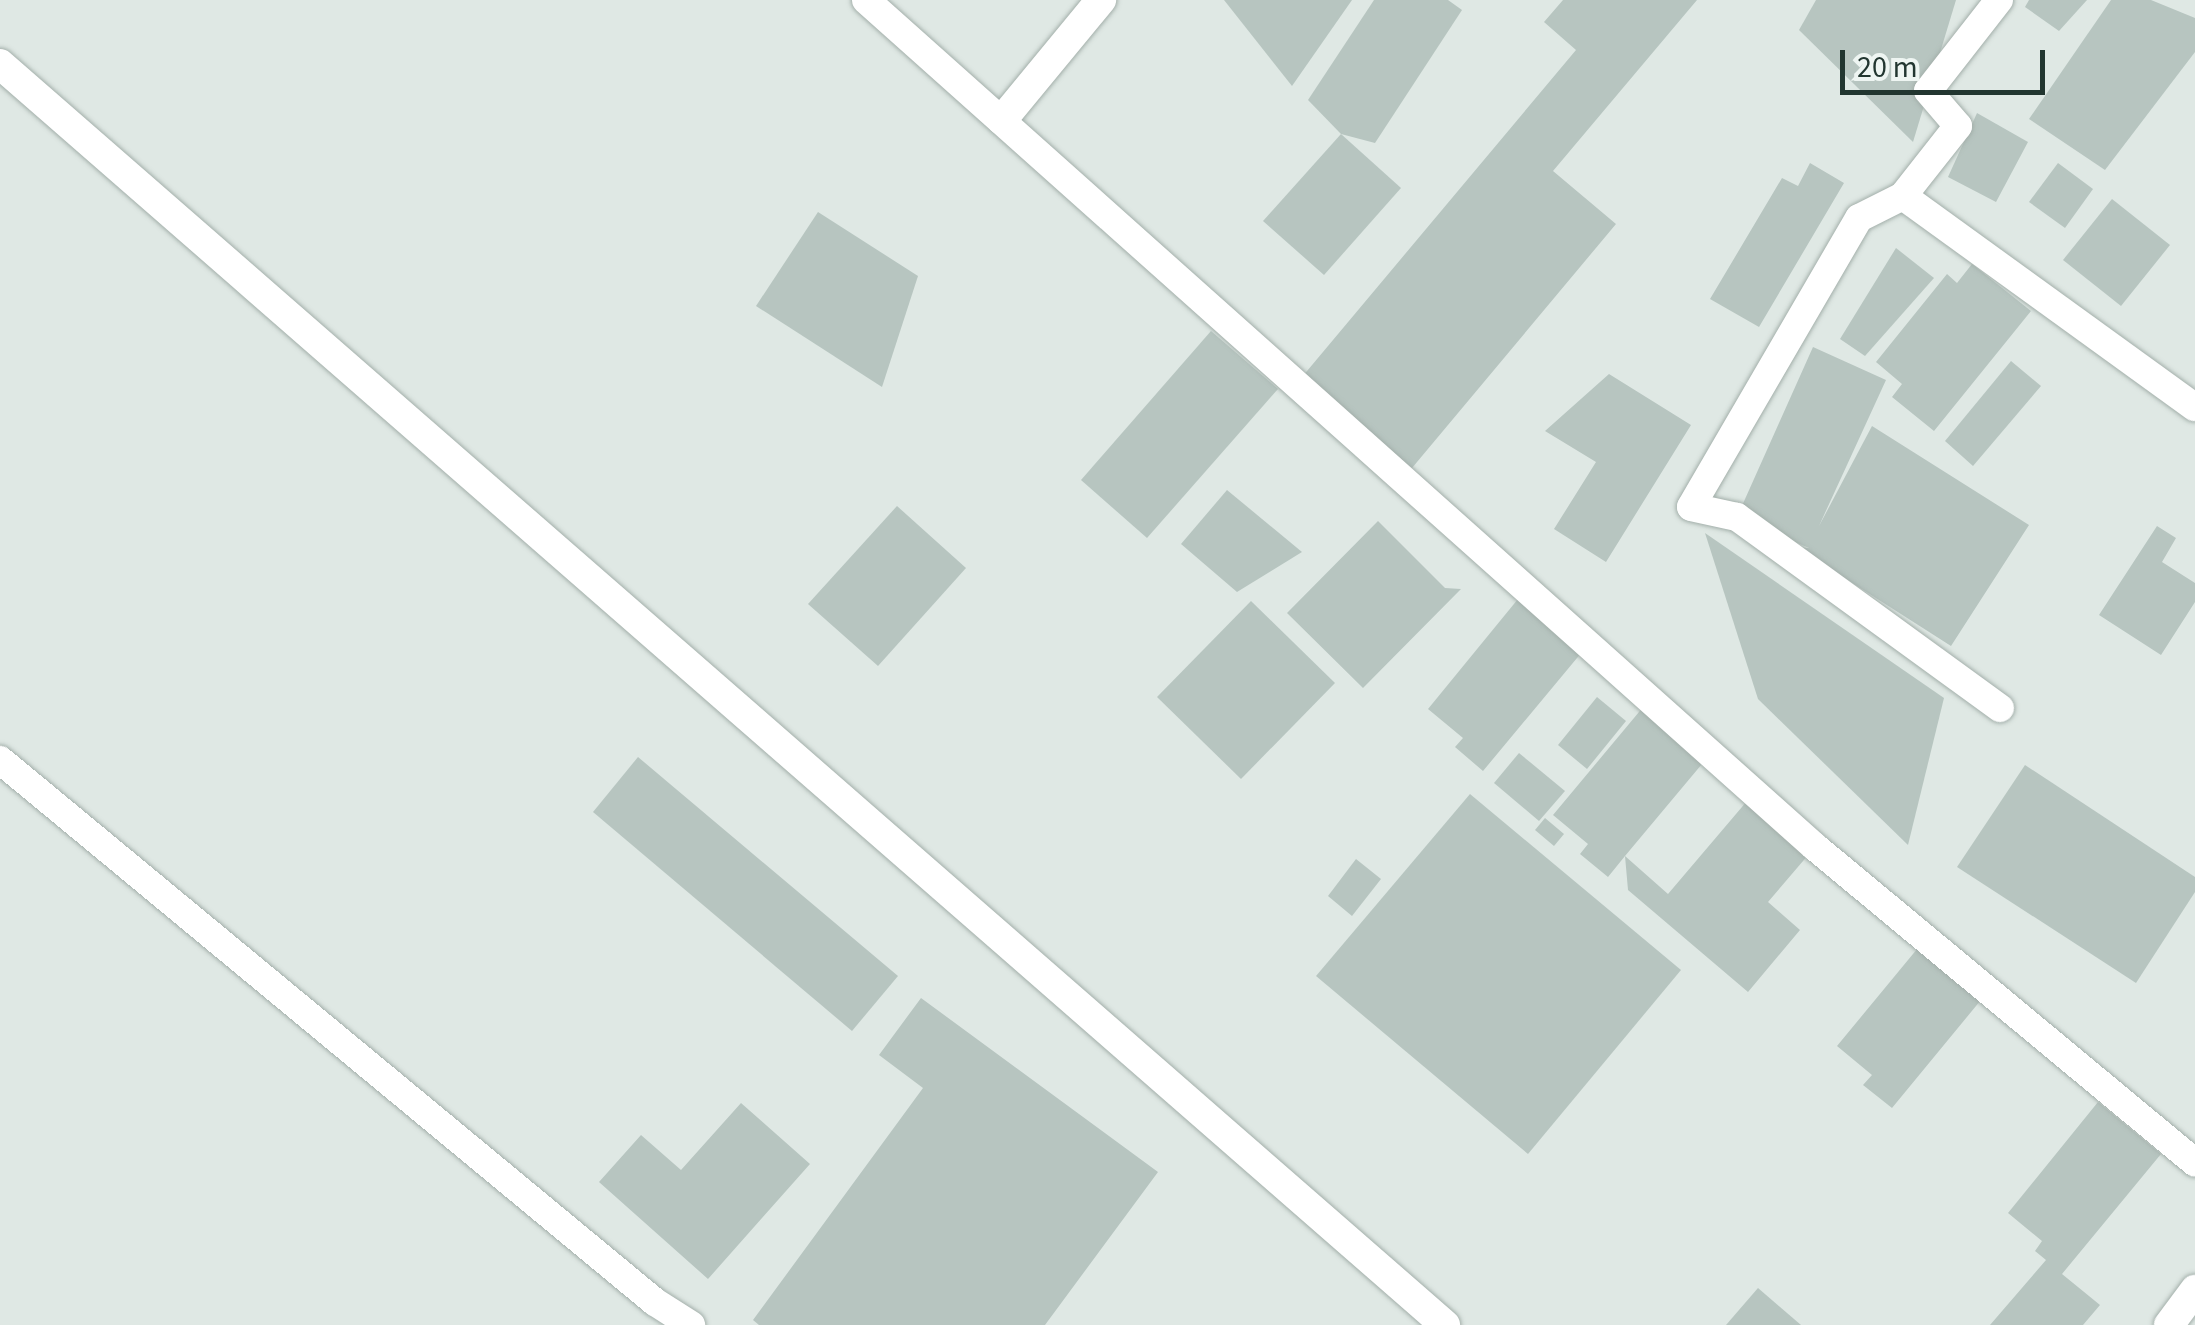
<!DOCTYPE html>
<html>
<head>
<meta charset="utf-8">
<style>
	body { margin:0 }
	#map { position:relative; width:2195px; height:1325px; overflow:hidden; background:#dfe8e4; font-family:"Source Sans 3",sans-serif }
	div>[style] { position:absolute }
	.building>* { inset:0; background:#b7c5c0 }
	.roads { filter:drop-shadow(0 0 2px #a3afaa) drop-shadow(0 0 2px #a3afaa) }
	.lane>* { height:28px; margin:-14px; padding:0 14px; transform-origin:14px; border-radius:14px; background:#fff }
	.street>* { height:30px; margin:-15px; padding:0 15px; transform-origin:15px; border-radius:15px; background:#fff }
	.secondary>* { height:30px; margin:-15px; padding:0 15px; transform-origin:15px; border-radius:15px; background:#fff }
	span { translate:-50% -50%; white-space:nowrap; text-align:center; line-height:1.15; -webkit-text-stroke:10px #eef5f2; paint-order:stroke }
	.scale { position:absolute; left:1840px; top:50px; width:205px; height:45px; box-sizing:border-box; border:5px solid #223630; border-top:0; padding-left:12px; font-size:30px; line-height:35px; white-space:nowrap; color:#223630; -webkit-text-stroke:8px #eef5f2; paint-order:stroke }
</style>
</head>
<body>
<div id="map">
	<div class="building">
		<div style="clip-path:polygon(1224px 0,1352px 0,1292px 86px)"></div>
		<div style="clip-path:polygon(1374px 0,1448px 0,1462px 10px,1375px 143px,1341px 134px,1308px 100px)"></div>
		<div style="clip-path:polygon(1563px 0,1697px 0,1553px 171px,1616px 224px,1412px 468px,1302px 377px,1576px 50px,1544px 22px)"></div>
		<div style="clip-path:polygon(1816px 0,1956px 0,1913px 142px,1799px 30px)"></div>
		<div style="clip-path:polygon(2029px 0,2087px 0,2059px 31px,2025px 7px)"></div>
		<div style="clip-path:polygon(2111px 0,2151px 0,2195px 18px,2195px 52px,2105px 170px,2029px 119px)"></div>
		<div style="clip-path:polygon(1977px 113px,2028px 142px,1996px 202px,1948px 177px)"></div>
		<div style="clip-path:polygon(1341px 134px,1401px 188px,1324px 275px,1263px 221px)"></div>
		<div style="clip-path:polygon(1810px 163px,1844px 183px,1759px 327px,1710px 299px,1782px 178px,1798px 186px)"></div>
		<div style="clip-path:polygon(2058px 163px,2093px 189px,2065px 228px,2029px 202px)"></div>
		<div style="clip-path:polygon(2112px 199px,2170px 245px,2121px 306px,2063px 260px)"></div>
		<div style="clip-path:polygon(818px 212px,918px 276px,882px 387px,756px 306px)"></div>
		<div style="clip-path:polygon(1896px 248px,1934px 278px,1865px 356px,1840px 339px)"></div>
		<div style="clip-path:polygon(1972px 264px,2031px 311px,1934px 431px,1892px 397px,1902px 384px,1876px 362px,1947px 274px,1957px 283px)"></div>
		<div style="clip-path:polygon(1211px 331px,1278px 389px,1147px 538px,1081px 480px)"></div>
		<div style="clip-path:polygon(1813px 347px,1886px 380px,1819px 526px,1872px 426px,2029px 525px,1951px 646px,1796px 547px,1809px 548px,1737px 517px)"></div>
		<div style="clip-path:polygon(2011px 361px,2041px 386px,1973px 466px,1945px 441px)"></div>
		<div style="clip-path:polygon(1609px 374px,1691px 425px,1606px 562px,1554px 529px,1596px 462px,1545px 431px)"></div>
		<div style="clip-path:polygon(1227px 490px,1302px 552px,1237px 592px,1181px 544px)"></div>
		<div style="clip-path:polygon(897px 506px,966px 568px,878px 666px,808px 604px)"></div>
		<div style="clip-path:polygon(1378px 521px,1445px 588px,1461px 589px,1363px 688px,1287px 613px)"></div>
		<div style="clip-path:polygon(2157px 526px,2176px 538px,2162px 562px,2195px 583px,2195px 602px,2161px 655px,2099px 615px)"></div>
		<div style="clip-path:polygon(1705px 533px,1944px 698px,1908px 845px,1758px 699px)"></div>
		<div style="clip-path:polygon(1518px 599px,1582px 652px,1483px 771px,1455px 747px,1463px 738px,1428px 709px)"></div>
		<div style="clip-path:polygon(1251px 601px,1335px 683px,1241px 779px,1157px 697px)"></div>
		<div style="clip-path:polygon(1597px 697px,1626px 721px,1587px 769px,1558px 745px)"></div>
		<div style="clip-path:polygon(1644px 706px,1707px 758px,1625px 856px,1668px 894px,1753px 794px,1815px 847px,1768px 902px,1800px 930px,1748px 992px,1628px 890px,1625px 856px,1608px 877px,1580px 854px,1588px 844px,1553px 815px)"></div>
		<div style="clip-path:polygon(1519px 753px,1565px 791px,1539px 821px,1494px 783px)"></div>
		<div style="clip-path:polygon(638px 757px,898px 976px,852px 1031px,593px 812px)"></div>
		<div style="clip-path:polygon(2025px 765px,2195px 877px,2195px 892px,2136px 983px,1957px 867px)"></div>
		<div style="clip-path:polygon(1470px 794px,1681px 970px,1528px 1154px,1316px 976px)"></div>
		<div style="clip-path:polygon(1545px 818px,1564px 834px,1554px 846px,1535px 830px)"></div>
		<div style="clip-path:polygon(1356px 859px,1381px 879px,1352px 916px,1328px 896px)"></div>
		<div style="clip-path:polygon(1927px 937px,1990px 989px,1892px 1108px,1863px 1085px,1872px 1075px,1837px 1046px)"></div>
		<div style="clip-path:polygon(921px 998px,1158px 1172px,1045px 1325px,759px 1325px,753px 1320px,923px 1088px,879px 1055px)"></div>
		<div style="clip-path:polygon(2098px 1102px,2161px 1154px,2062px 1274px,2100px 1305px,2083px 1325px,1990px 1325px,2046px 1260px,2035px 1251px,2042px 1241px,2008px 1213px)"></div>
		<div style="clip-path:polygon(741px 1103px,810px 1164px,708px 1279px,599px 1182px,641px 1135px,681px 1170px)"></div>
		<div style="clip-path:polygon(1758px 1288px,1801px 1325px,1726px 1325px)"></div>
	</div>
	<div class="roads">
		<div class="lane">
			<div style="left:866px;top:0;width:1272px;rotate:41.75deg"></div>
			<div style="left:1815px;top:847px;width:494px;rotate:39.7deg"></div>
			<div style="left:1999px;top:0;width:115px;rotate:128deg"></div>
			<div style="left:1928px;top:91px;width:46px;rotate:49.4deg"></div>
			<div style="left:1958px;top:126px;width:89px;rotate:128.2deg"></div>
			<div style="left:1903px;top:196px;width:49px;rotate:153.4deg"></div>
			<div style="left:1859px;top:218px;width:334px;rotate:120.2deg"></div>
			<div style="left:1691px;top:507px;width:47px;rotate:12.3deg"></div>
			<div style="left:1737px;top:517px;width:325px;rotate:36deg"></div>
			<div style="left:1903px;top:196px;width:360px;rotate:35.9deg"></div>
			<div style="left:0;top:760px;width:850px;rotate:39.61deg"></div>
			<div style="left:655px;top:1302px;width:43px;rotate:32.6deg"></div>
		</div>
		<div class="street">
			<div style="left:1002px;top:120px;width:156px;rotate:-50.5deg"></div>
		</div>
		<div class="secondary">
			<div style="left:0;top:64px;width:1918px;rotate:41.11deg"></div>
			<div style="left:2169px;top:1325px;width:44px;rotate:-53.4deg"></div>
		</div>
	</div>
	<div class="scale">20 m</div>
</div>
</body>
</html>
